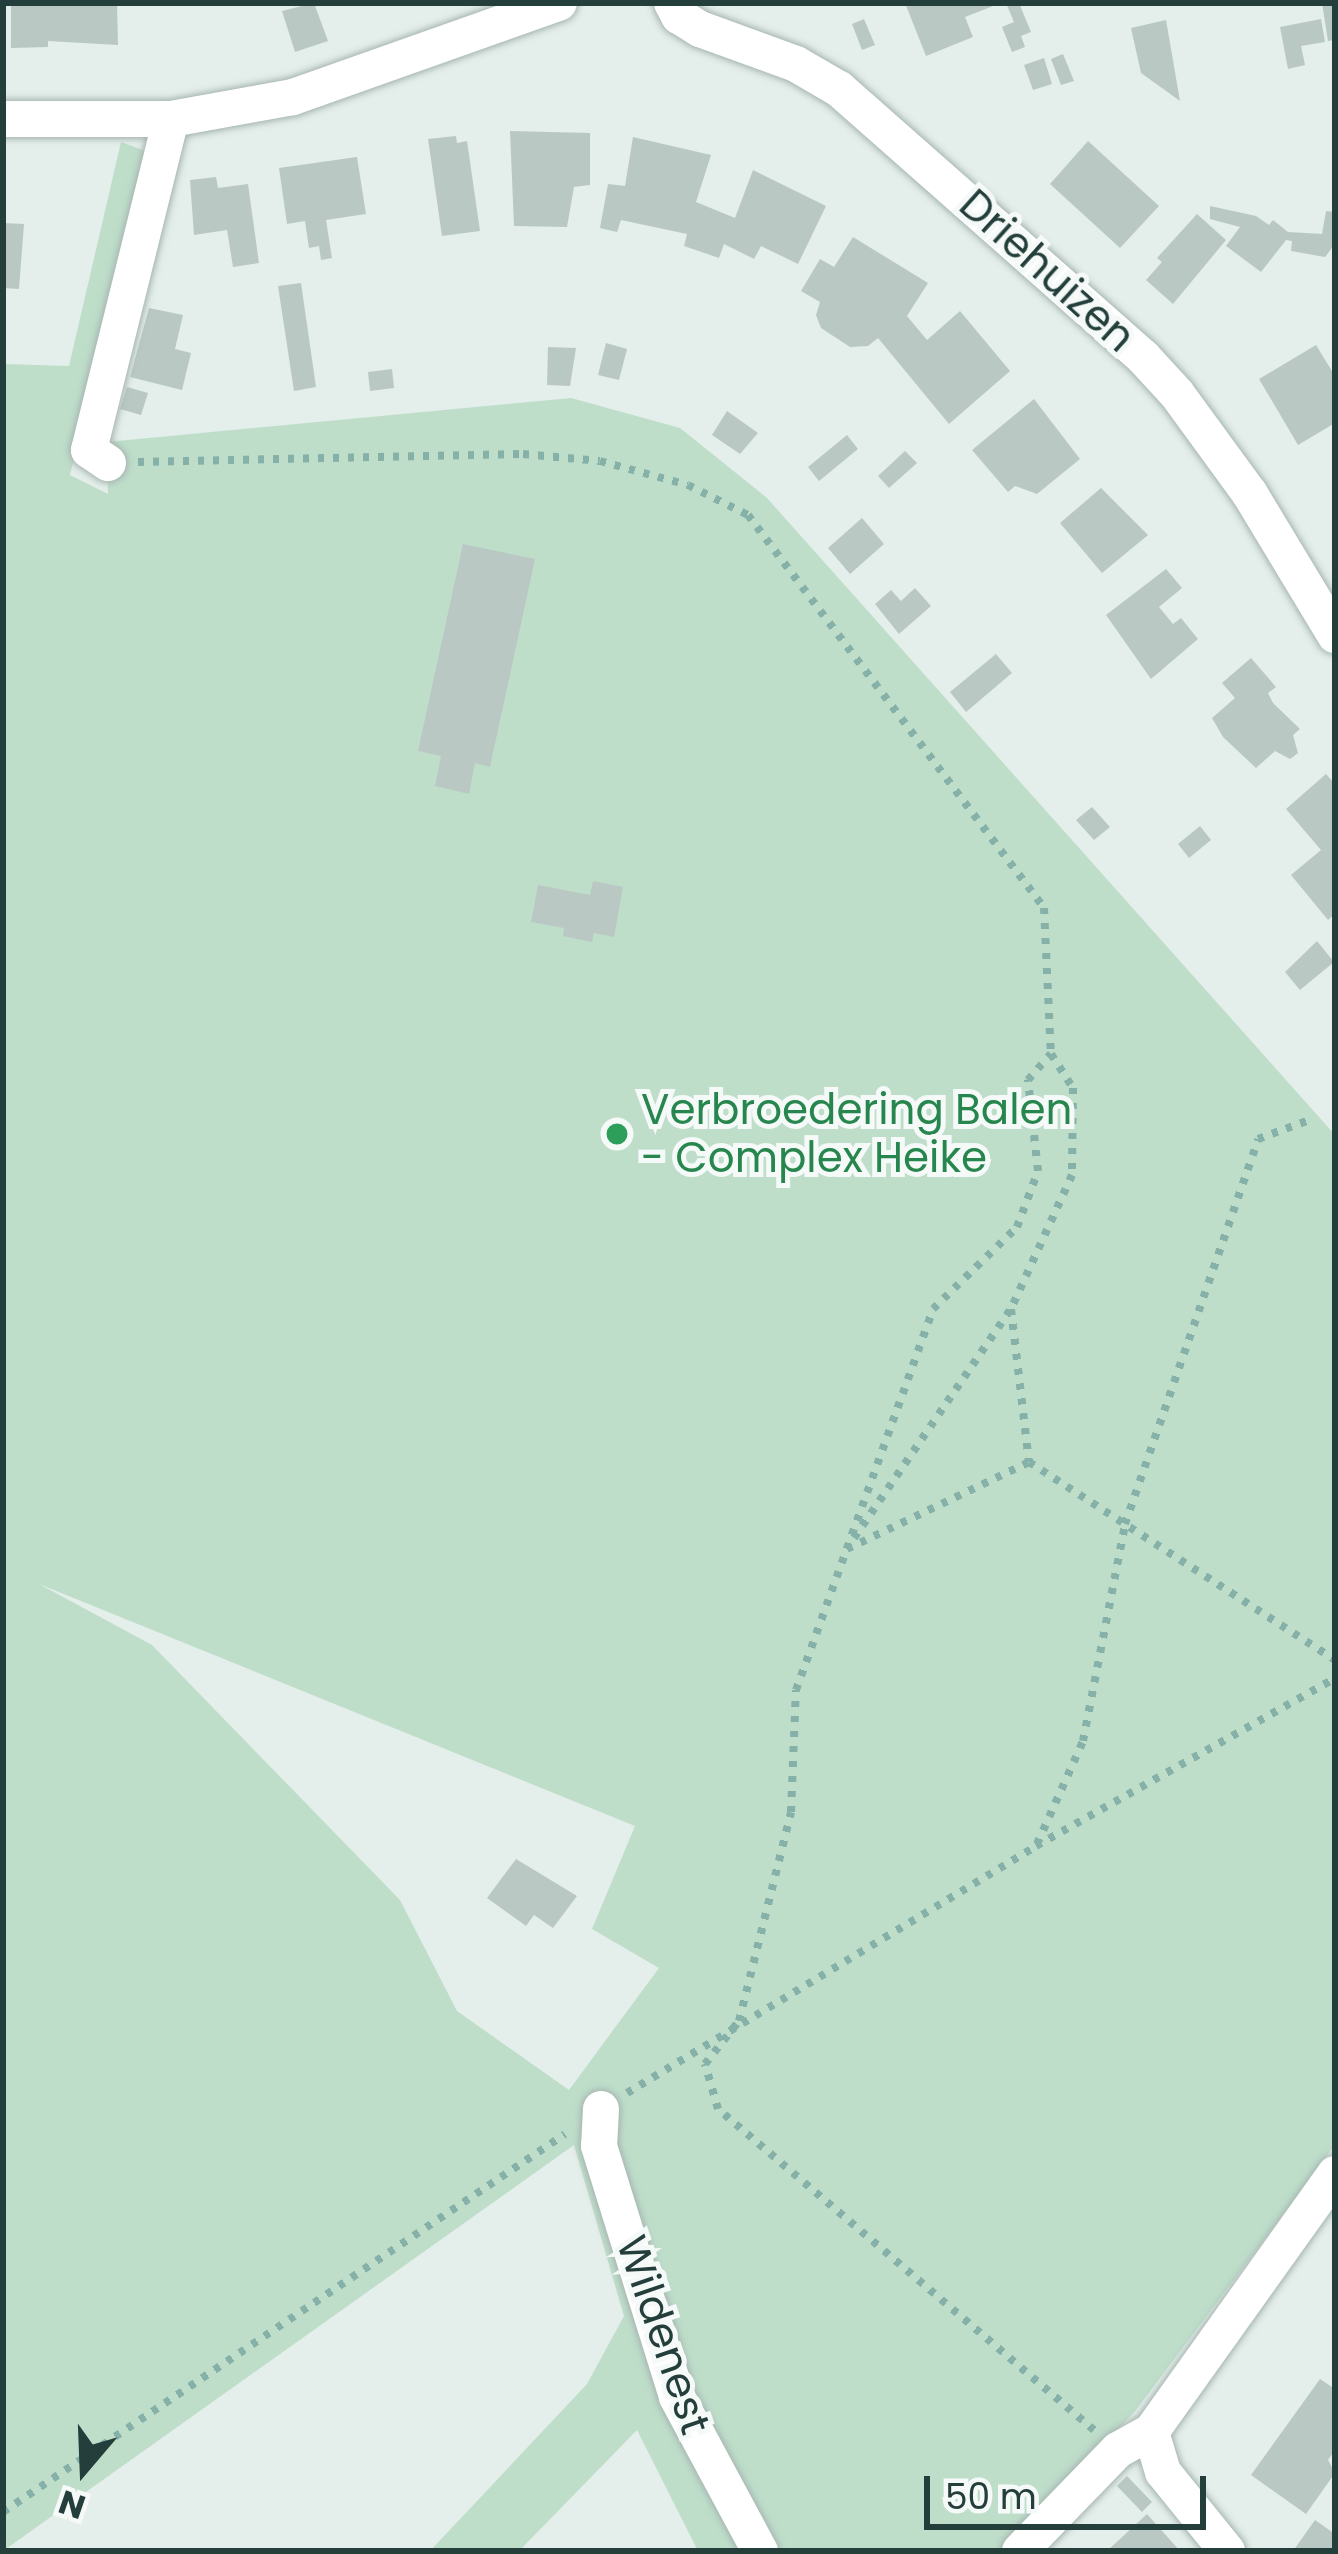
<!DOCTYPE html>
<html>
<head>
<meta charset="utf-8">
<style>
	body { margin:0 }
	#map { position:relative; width:1338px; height:2554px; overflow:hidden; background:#e4eeea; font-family:Poppins,sans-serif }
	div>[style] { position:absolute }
	.green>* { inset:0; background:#bedeca }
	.building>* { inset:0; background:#bac8c4 }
	.path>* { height:8px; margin-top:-4px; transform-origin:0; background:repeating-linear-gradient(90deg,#85b1a8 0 6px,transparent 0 15px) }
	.roads { filter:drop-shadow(0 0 3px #a7b6b2) drop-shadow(0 0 3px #a7b6b2) }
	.minor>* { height:36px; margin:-18px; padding:0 18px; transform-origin:18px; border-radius:18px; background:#fff }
	.dots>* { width:33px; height:33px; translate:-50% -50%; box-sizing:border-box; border:6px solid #f5faf8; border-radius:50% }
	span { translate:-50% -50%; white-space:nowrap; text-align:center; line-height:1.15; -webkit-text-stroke:10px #f5faf8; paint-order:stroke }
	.street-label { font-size:42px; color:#243f3b }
	.leisure-label { font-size:42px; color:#27864d }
	.left { translate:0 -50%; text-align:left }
	.frame { position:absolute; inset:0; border:6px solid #243f3b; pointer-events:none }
	.north { position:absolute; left:24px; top:2410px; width:120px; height:120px; -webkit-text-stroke:9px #f5faf8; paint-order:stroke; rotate:199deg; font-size:33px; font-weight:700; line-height:48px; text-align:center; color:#243f3b }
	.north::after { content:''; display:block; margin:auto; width:42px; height:54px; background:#243f3b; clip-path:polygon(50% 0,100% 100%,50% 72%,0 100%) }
	.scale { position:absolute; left:924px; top:2476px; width:282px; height:54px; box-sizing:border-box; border:6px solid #243f3b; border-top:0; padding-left:15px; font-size:36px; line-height:42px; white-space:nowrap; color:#243f3b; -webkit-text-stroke:9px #f5faf8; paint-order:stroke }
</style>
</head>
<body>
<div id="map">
	<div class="green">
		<div style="clip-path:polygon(evenodd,121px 142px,151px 153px,70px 475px,108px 494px,107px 442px,571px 398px,680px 428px,767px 498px,1335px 1135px,1335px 2145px,1136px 2410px,1005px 2551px,698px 2551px,637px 2430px,519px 2551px,430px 2551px,587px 2384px,624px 2316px,574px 2145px,3px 2551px,3px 364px,69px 366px,121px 142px,39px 1584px,635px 1826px,592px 1929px,659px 1968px,569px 2090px,457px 2011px,400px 1900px,152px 1645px,39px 1584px)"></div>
	</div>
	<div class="building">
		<div style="clip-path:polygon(11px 3px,117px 3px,118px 45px,48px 41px,48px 47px,11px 48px)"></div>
		<div style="clip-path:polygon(314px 3px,328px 41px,295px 52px,282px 11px)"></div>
		<div style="clip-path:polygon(905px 3px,1001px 3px,965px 17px,973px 37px,926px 56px)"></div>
		<div style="clip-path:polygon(1006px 3px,1019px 3px,1031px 32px,1021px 36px,1025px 47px,1012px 52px,1002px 27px,1014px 22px)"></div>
		<div style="clip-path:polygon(1322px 3px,1335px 3px,1335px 40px,1328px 41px)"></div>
		<div style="clip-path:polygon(864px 19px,875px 45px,862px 50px,852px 24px)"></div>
		<div style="clip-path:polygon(1321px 19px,1325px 42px,1301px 46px,1305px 65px,1288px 69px,1280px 27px)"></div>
		<div style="clip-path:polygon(1166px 20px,1180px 101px,1141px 73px,1131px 28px)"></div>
		<div style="clip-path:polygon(1063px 54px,1074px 81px,1061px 85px,1051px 59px)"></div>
		<div style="clip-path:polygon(1044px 58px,1052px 84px,1033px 90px,1024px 65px)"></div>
		<div style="clip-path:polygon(510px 131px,590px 133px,590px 185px,574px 187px,567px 227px,514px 226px)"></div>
		<div style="clip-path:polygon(456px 136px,457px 143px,467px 141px,480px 231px,442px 236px,428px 139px)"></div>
		<div style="clip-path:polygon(633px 137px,711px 155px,696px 202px,735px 218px,753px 170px,826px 206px,798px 264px,761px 246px,754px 259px,724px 244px,719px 258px,684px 246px,687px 234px,621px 220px,617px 232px,600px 228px,608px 184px,625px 186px)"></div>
		<div style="clip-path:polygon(1088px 141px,1159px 206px,1120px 248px,1050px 184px)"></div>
		<div style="clip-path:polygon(357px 157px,366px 214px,326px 220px,332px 258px,321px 260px,319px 246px,309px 248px,305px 221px,287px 224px,279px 168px)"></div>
		<div style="clip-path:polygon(216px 177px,218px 188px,248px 184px,259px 263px,233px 267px,227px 230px,194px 235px,190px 180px)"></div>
		<div style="clip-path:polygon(1210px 206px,1256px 216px,1269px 225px,1273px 220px,1288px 232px,1322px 234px,1326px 211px,1335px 212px,1335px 244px,1325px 257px,1291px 251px,1292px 241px,1286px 240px,1261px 272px,1226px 246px,1240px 227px,1210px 219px)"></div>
		<div style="clip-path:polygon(1197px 214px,1226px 240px,1173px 304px,1146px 280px,1162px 262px,1157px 258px)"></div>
		<div style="clip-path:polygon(3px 223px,24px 224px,19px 289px,3px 288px)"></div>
		<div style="clip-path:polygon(853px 237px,928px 283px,907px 316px,927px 340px,960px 311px,1010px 371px,949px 424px,878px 338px,868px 346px,850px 347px,821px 328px,816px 315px,820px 302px,801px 291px,820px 259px,834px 267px)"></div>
		<div style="clip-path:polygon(301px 283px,316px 387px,294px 391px,278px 286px)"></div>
		<div style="clip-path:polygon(149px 308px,183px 315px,175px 349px,191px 353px,182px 390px,130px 377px)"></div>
		<div style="clip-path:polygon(606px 343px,627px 349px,619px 380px,598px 375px)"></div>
		<div style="clip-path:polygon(1316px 345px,1335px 376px,1335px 423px,1298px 445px,1259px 379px)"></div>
		<div style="clip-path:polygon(548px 347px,576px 348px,570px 386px,547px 385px)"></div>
		<div style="clip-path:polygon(392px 369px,394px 388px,370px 391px,368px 372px)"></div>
		<div style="clip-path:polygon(127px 387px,148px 393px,141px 415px,120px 409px)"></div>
		<div style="clip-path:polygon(1034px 399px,1080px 459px,1037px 494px,1015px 486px,1008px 492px,972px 450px)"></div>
		<div style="clip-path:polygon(727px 411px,758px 433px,740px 454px,712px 435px)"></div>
		<div style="clip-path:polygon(847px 435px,858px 449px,819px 481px,808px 467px)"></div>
		<div style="clip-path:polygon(905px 451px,917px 463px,889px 488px,878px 476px)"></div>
		<div style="clip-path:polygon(1101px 488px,1148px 535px,1102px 573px,1060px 523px)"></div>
		<div style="clip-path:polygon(862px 518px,884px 544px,850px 574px,828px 548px)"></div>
		<div style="clip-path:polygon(463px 544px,535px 559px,490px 767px,475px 763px,469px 794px,435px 786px,441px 756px,418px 751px)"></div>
		<div style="clip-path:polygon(1166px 569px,1182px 588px,1159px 607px,1173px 624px,1181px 618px,1198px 639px,1151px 679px,1106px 615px)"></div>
		<div style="clip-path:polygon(915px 588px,931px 606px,899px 634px,875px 604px,891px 590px,901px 601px)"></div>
		<div style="clip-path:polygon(996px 654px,1012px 673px,966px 712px,950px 692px)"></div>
		<div style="clip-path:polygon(1251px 658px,1276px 687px,1268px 693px,1273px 703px,1300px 729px,1293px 735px,1298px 753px,1290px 759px,1275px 751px,1256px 768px,1223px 737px,1212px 718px,1235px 698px,1222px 683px)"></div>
		<div style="clip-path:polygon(1326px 774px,1335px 784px,1335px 914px,1328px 920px,1291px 875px,1321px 850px,1286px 809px)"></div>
		<div style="clip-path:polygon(1092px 807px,1110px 827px,1094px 840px,1076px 820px)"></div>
		<div style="clip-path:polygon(1200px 826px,1211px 840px,1189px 858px,1178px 844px)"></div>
		<div style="clip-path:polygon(593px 881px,623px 887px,614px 937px,594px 933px,592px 942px,563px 936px,564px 928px,531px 922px,538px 885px,590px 895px)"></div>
		<div style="clip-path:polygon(1317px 941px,1334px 962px,1300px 990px,1285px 972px)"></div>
		<div style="clip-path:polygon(516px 1859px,577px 1896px,553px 1928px,534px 1915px,526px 1926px,487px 1898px)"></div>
		<div style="clip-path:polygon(1320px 2379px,1335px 2389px,1335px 2450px,1328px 2460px,1335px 2473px,1306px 2514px,1251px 2475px)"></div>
		<div style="clip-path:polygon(1127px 2476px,1152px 2502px,1142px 2512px,1117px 2486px)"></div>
		<div style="clip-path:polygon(1147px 2514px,1180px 2551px,1107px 2551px)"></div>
		<div style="clip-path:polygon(1315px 2520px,1335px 2534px,1335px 2551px,1293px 2551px)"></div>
	</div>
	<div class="path">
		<div style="left:138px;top:462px;width:385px;rotate:-1.2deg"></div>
		<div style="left:523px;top:454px;width:77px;rotate:5.2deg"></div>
		<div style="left:600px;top:461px;width:91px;rotate:15.3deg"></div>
		<div style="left:688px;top:485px;width:67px;rotate:26.6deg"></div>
		<div style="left:748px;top:515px;width:492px;rotate:53deg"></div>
		<div style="left:1044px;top:908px;width:146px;rotate:87.3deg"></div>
		<div style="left:854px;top:1538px;width:278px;rotate:-55.6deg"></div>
		<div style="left:847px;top:1549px;width:202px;rotate:-25.5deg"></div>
		<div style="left:1037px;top:1844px;width:113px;rotate:-65.9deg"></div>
		<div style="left:1083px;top:1741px;width:221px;rotate:-79deg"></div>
		<div style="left:1125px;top:1524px;width:407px;rotate:-70.9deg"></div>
		<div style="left:1258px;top:1139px;width:52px;rotate:-20.2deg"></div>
		<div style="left:627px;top:2093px;width:478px;rotate:-31.1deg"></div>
		<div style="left:1036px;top:1846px;width:343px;rotate:-29.3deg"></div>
		<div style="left:1094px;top:2430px;width:494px;rotate:-139.5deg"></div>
		<div style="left:718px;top:2109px;width:47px;rotate:-106.1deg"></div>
		<div style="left:705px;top:2064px;width:55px;rotate:-51.7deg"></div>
		<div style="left:739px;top:2021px;width:215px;rotate:-76deg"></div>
		<div style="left:791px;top:1812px;width:122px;rotate:-87.7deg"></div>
		<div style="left:796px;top:1690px;width:405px;rotate:-70.2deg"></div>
		<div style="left:933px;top:1309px;width:117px;rotate:-44.3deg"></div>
		<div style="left:1017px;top:1227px;width:60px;rotate:-69.4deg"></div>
		<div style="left:1038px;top:1171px;width:92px;rotate:-96.3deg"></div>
		<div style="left:1028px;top:1080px;width:35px;rotate:-49deg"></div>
		<div style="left:1051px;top:1054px;width:40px;rotate:57.1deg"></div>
		<div style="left:1073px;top:1088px;width:87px;rotate:90.7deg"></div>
		<div style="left:1072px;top:1175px;width:147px;rotate:114.5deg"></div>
		<div style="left:1011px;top:1309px;width:154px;rotate:83.3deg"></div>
		<div style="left:1029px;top:1462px;width:364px;rotate:32.9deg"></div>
		<div style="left:3px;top:2512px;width:677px;rotate:-33.92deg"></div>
	</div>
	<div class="roads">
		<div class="minor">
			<div style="left:672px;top:3px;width:15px;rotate:62deg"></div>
			<div style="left:679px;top:16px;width:25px;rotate:32deg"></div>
			<div style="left:700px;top:29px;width:102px;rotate:20deg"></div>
			<div style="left:796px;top:64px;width:50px;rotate:30.2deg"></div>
			<div style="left:839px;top:89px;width:405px;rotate:41.4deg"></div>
			<div style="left:1143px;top:357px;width:50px;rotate:47.4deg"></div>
			<div style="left:1177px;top:394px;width:124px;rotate:53.9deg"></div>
			<div style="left:1250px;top:494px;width:165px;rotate:58.9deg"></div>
			<div style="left:3px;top:119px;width:168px"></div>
			<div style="left:171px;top:119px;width:124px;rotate:-10.2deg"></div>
			<div style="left:293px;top:97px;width:282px;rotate:-19.5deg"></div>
			<div style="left:108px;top:463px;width:23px;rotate:-146deg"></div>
			<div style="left:89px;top:450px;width:341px;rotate:-76.1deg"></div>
			<div style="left:601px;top:2109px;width:37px;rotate:93deg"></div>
			<div style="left:599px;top:2146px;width:263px;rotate:72.7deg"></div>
			<div style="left:677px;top:2397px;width:175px;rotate:61.7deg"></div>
			<div style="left:1151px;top:2432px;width:42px;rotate:73.3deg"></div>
			<div style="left:1163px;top:2472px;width:102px;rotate:51deg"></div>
			<div style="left:1020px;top:2551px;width:141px;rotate:-45.9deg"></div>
			<div style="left:1118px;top:2450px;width:38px;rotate:-29deg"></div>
			<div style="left:1151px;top:2432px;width:317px;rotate:-54.5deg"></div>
		</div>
	</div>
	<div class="dots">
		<div style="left:617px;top:1134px;background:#2e9e5b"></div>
	</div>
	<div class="street-label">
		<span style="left:1047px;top:271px;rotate:42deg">Driehuizen</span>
		<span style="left:663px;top:2335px;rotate:71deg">Wildenest</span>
	</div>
	<div class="leisure-label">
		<span class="left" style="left:641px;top:1134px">Verbroedering Balen<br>- Complex Heike</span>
	</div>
	<div class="frame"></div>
	<div class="north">N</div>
	<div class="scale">50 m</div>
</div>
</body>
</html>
